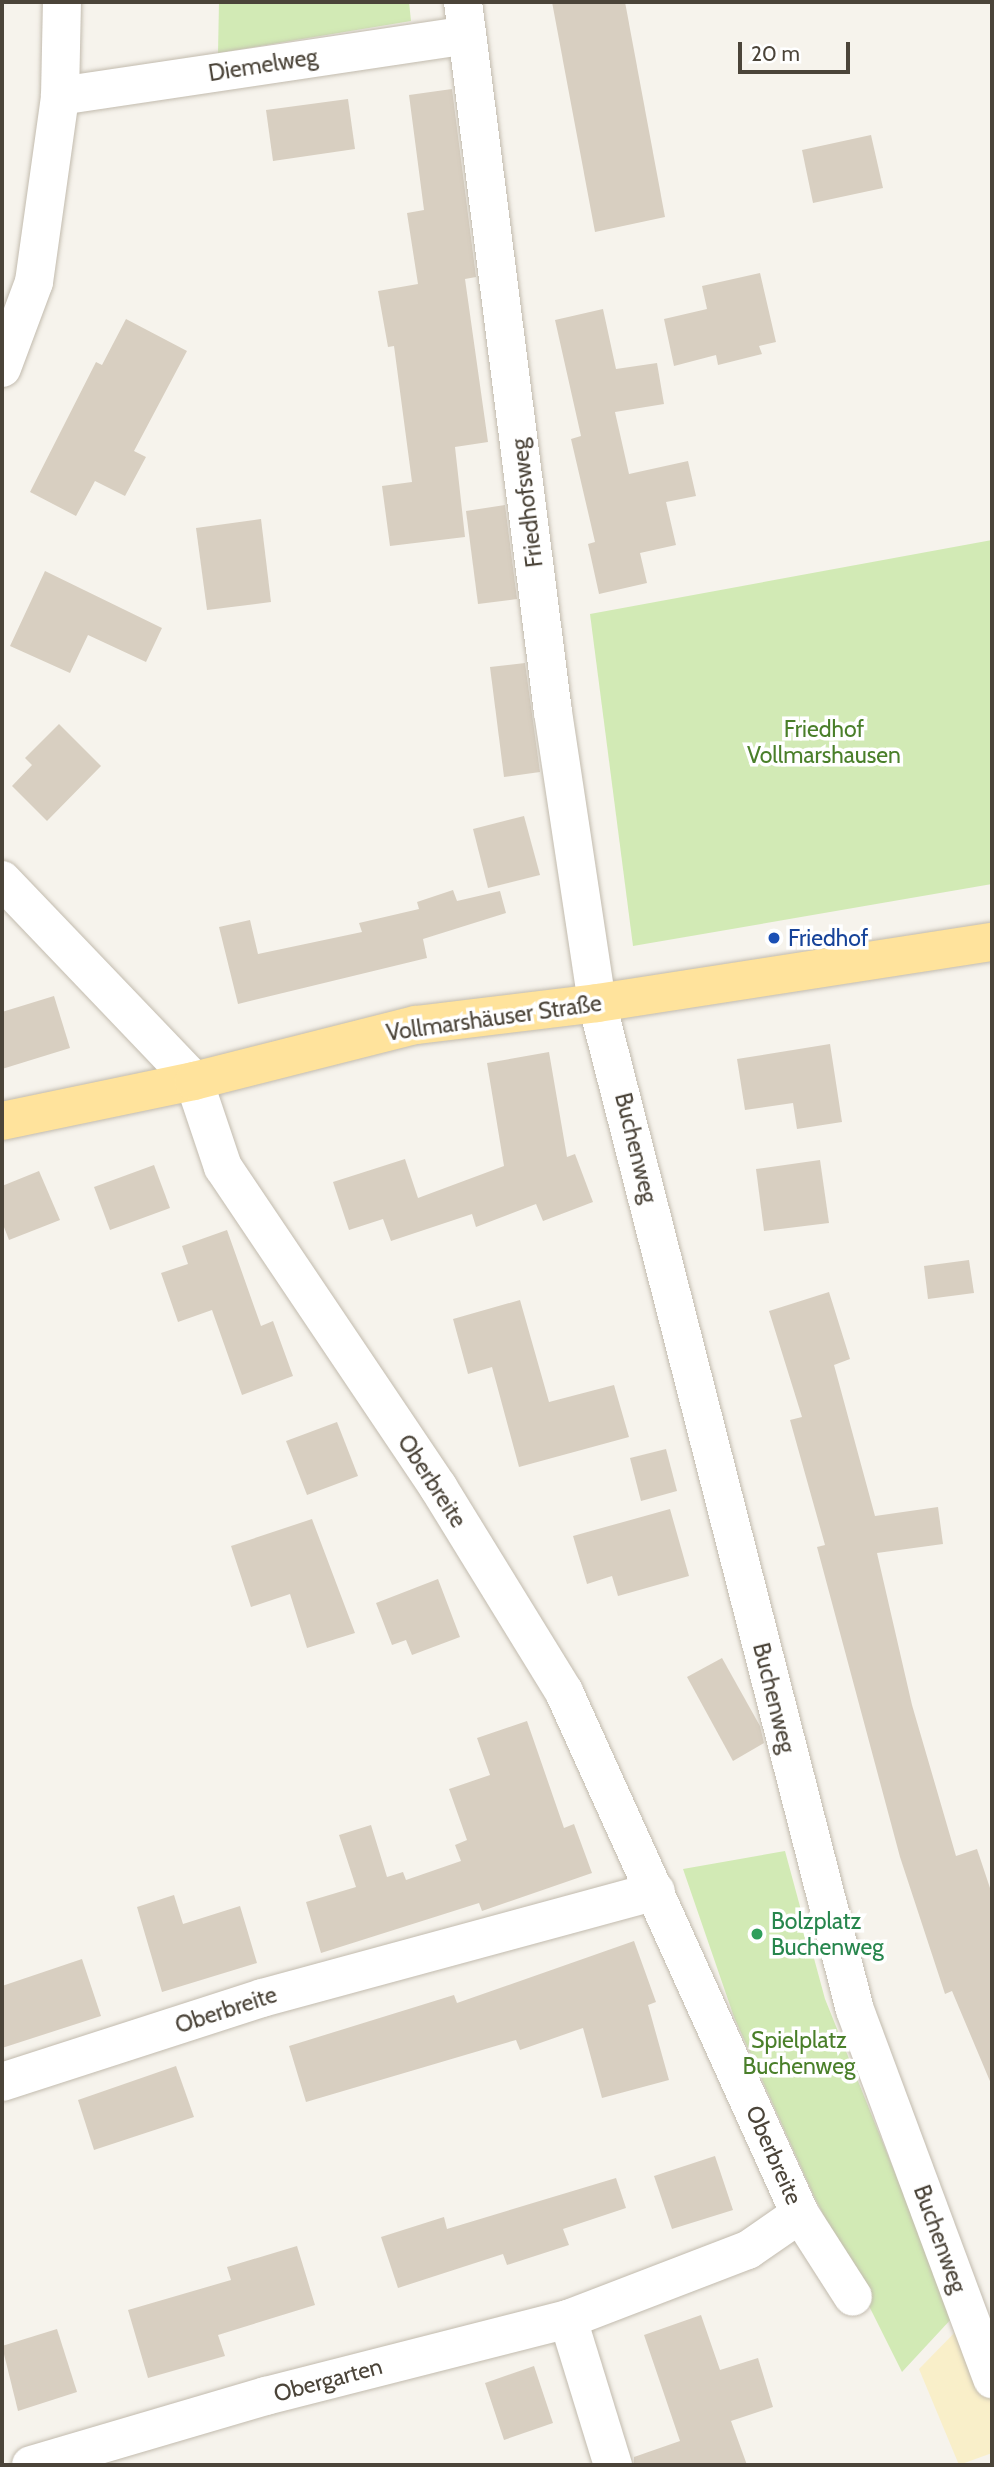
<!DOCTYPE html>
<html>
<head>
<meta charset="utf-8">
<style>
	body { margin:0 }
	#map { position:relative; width:994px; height:2467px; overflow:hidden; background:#f6f3ec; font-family:Cabin,sans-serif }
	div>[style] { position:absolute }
	.green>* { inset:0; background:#d2eab5 }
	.sand>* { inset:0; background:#f9efc9 }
	.building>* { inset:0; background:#d8cfc1 }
	.roads { filter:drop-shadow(0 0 2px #c2bbae) drop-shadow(0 0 2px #c2bbae) }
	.minor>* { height:38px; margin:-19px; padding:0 19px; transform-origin:19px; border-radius:19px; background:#fff }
	.major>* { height:38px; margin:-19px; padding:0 19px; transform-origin:19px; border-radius:19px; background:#ffe39c }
	.dots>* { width:19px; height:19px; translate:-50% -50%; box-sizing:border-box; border:4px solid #fff; border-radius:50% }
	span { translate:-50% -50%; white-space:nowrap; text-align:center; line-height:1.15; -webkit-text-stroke:7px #fff; paint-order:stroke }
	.street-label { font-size:23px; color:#4b4439 }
	.park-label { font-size:23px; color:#4a7f2a }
	.transit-label { font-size:23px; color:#164399 }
	.left { translate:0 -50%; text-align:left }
	.leisure-label { font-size:23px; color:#27864d }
	.frame { position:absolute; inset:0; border:4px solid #4b4439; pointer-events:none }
	.scale { position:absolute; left:738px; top:42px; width:112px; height:32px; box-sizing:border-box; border:4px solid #4b4439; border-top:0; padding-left:9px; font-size:21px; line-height:24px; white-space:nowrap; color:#4b4439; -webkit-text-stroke:5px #fff; paint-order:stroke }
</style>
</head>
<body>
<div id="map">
	<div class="green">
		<div style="clip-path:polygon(219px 2px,409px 2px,411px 21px,218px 53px)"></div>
		<div style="clip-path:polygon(992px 540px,992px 884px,633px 946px,590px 614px)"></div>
		<div style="clip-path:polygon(785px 1851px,825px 1999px,953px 2317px,902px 2372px,814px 2196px,734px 2017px,683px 1869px)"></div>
	</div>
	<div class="sand">
		<div style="clip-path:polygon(964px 2323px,992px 2388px,992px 2453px,959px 2465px,919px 2369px)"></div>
	</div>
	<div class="building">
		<div style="clip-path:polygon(552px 2px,625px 2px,665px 217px,595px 232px)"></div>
		<div style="clip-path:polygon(452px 89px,476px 277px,465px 279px,488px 442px,455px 447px,465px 537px,390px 546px,382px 486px,412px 482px,394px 346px,388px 347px,378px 291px,418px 284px,407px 213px,424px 210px,409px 95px)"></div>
		<div style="clip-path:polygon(348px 99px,355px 149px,273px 161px,266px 110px)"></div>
		<div style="clip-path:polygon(871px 135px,883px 188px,813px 203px,802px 150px)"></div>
		<div style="clip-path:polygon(760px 273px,776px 342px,759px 346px,762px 354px,718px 365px,716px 355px,674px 366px,664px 319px,707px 309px,702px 286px)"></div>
		<div style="clip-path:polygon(603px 309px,616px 369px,657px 363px,664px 404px,615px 412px,629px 474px,688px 461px,696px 496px,666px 502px,676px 545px,640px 553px,647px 583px,599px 594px,588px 544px,595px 542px,571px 439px,581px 436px,555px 320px)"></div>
		<div style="clip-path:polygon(126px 319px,187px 351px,134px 451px,146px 457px,125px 496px,95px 481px,76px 516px,30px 492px,96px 362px,102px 365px)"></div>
		<div style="clip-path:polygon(505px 505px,517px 599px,478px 604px,466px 511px)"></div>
		<div style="clip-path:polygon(261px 519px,271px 602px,207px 610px,196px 528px)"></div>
		<div style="clip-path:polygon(45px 571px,162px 628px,146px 662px,88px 635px,70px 673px,10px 646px)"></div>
		<div style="clip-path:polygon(525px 663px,540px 772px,504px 777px,490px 667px)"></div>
		<div style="clip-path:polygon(59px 724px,101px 766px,47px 821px,12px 786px,32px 765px,25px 758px)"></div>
		<div style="clip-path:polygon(524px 816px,540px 875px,488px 888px,473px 829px)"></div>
		<div style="clip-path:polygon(453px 890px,457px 901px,500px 891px,506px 913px,423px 939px,427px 958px,238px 1004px,219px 927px,250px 920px,258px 954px,362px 932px,359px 923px,419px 909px,417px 902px)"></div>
		<div style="clip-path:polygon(54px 996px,70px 1048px,2px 1069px,2px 1012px)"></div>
		<div style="clip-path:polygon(830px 1044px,842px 1122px,797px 1129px,793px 1103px,745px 1110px,737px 1059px)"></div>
		<div style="clip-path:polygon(549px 1052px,567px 1157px,575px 1154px,593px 1202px,543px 1221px,536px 1204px,476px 1227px,472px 1214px,391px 1241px,383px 1219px,349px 1230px,333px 1182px,405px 1159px,418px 1198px,504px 1166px,487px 1063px)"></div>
		<div style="clip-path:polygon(820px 1160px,829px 1223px,764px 1231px,756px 1169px)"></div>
		<div style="clip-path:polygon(154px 1165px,170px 1208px,110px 1230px,94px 1187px)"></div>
		<div style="clip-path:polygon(39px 1171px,60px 1220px,9px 1240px,2px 1222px,2px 1186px)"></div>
		<div style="clip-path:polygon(227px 1230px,261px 1326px,273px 1321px,293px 1376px,242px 1395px,212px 1310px,178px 1322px,161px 1273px,188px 1264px,182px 1246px)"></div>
		<div style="clip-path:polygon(969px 1260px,974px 1293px,928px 1299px,924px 1266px)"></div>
		<div style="clip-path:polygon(829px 1292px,850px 1359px,834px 1365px,875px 1516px,938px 1507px,943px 1544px,877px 1553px,912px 1705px,956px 1856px,977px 1849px,992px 1894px,992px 2086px,952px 1991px,945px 1994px,900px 1857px,817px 1547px,825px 1545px,790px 1420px,802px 1417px,769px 1311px)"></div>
		<div style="clip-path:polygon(520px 1300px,549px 1402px,614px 1385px,629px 1437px,519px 1467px,492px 1367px,468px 1374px,453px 1319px)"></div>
		<div style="clip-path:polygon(337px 1422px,358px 1476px,307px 1495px,286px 1441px)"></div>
		<div style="clip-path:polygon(666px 1449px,677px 1491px,641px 1501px,630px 1458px)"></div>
		<div style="clip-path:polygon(670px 1509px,689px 1576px,618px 1596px,612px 1576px,587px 1584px,573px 1536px)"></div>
		<div style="clip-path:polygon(312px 1519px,355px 1633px,307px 1648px,290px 1594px,251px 1607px,231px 1546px)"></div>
		<div style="clip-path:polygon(438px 1579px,460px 1637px,412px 1655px,406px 1640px,392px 1645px,376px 1603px)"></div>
		<div style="clip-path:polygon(722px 1658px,760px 1726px,764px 1743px,733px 1761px,687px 1677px)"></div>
		<div style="clip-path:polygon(527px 1721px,564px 1828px,574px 1824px,592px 1873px,482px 1911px,479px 1903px,321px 1953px,306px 1902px,356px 1887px,339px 1835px,371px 1825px,387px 1877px,403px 1872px,406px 1880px,461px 1861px,455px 1845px,467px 1840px,449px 1789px,490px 1775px,477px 1738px)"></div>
		<div style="clip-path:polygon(174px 1895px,183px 1924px,240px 1906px,257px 1963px,162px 1992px,137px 1907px)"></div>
		<div style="clip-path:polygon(634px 1941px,656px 2002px,648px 2005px,669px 2080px,602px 2098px,583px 2028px,520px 2050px,516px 2040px,306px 2102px,289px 2046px,454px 1995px,457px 2003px)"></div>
		<div style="clip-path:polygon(82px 1959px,101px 2016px,2px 2048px,2px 1986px)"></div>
		<div style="clip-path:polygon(176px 2066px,194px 2117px,94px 2150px,78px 2100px)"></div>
		<div style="clip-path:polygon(715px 2156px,733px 2210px,672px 2229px,654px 2176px)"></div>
		<div style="clip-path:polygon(616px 2178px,626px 2208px,563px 2229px,569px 2245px,507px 2265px,503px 2254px,398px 2288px,381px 2237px,444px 2217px,447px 2229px)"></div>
		<div style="clip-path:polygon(297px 2246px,315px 2305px,218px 2335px,225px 2356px,148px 2378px,128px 2310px,231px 2280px,227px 2267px)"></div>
		<div style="clip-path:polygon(701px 2315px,720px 2370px,758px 2358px,773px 2407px,731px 2421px,747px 2465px,634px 2465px,634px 2457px,680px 2441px,644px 2335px)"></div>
		<div style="clip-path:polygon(57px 2329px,77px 2392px,18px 2411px,2px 2346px)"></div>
		<div style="clip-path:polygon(534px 2366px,553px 2423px,504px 2440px,485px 2383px)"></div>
	</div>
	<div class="roads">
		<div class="minor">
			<div style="left:463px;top:2px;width:716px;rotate:82.78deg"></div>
			<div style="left:553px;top:712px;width:294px;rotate:81.4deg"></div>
			<div style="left:597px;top:1003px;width:1040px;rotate:75.63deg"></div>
			<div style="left:855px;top:2010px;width:394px;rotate:69.6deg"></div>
			<div style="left:60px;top:96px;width:94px;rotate:-88.8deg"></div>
			<div style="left:2px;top:368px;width:92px;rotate:-69.6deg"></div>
			<div style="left:34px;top:282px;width:188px;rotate:-82deg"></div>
			<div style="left:60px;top:96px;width:411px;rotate:-8.5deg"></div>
			<div style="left:2px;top:880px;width:278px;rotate:46.3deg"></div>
			<div style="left:194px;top:1081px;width:91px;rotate:71.4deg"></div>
			<div style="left:223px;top:1167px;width:386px;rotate:56.1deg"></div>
			<div style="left:438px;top:1487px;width:241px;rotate:58.4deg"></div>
			<div style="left:564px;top:1692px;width:573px;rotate:65.67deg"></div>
			<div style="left:800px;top:2214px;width:98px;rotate:57.4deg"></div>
			<div style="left:2px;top:2082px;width:273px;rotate:-17.9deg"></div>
			<div style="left:262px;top:1998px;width:408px;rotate:-15.2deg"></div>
			<div style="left:568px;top:2319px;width:153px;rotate:72.9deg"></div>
			<div style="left:31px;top:2465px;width:245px;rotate:-16.4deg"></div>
			<div style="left:266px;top:2396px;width:312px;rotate:-14.3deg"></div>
			<div style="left:568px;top:2319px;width:193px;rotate:-21deg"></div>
			<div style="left:748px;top:2250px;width:63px;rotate:-34.7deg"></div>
		</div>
		<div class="major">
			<div style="left:2px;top:1121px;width:196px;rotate:-11.8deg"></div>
			<div style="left:194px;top:1081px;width:229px;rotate:-14.2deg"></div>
			<div style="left:416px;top:1025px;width:182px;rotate:-6.9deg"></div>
			<div style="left:597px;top:1003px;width:400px;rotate:-8.8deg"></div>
		</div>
	</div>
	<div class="dots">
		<div style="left:774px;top:938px;background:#1a4fb4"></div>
		<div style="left:757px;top:1934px;background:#2e9e5b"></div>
	</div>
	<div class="street-label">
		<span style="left:263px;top:65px;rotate:-9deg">Diemelweg</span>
		<span style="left:527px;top:503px;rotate:-97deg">Friedhofsweg</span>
		<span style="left:494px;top:1018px;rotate:-8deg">Vollmarshäuser Straße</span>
		<span style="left:636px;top:1148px;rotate:76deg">Buchenweg</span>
		<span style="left:432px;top:1481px;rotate:57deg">Oberbreite</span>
		<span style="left:774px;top:1698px;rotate:76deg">Buchenweg</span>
		<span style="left:226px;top:2010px;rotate:-18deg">Oberbreite</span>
		<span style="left:774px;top:2155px;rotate:66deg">Oberbreite</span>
		<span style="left:940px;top:2239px;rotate:70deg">Buchenweg</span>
		<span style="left:328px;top:2380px;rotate:-15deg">Obergarten</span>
	</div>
	<div class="park-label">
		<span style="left:824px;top:742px">Friedhof<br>Vollmarshausen</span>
		<span style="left:799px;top:2053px">Spielplatz<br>Buchenweg</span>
	</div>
	<div class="transit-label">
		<span class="left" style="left:788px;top:938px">Friedhof</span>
	</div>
	<div class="leisure-label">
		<span class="left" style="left:771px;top:1934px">Bolzplatz<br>Buchenweg</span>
	</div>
	<div class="frame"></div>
	<div class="scale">20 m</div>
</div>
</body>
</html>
